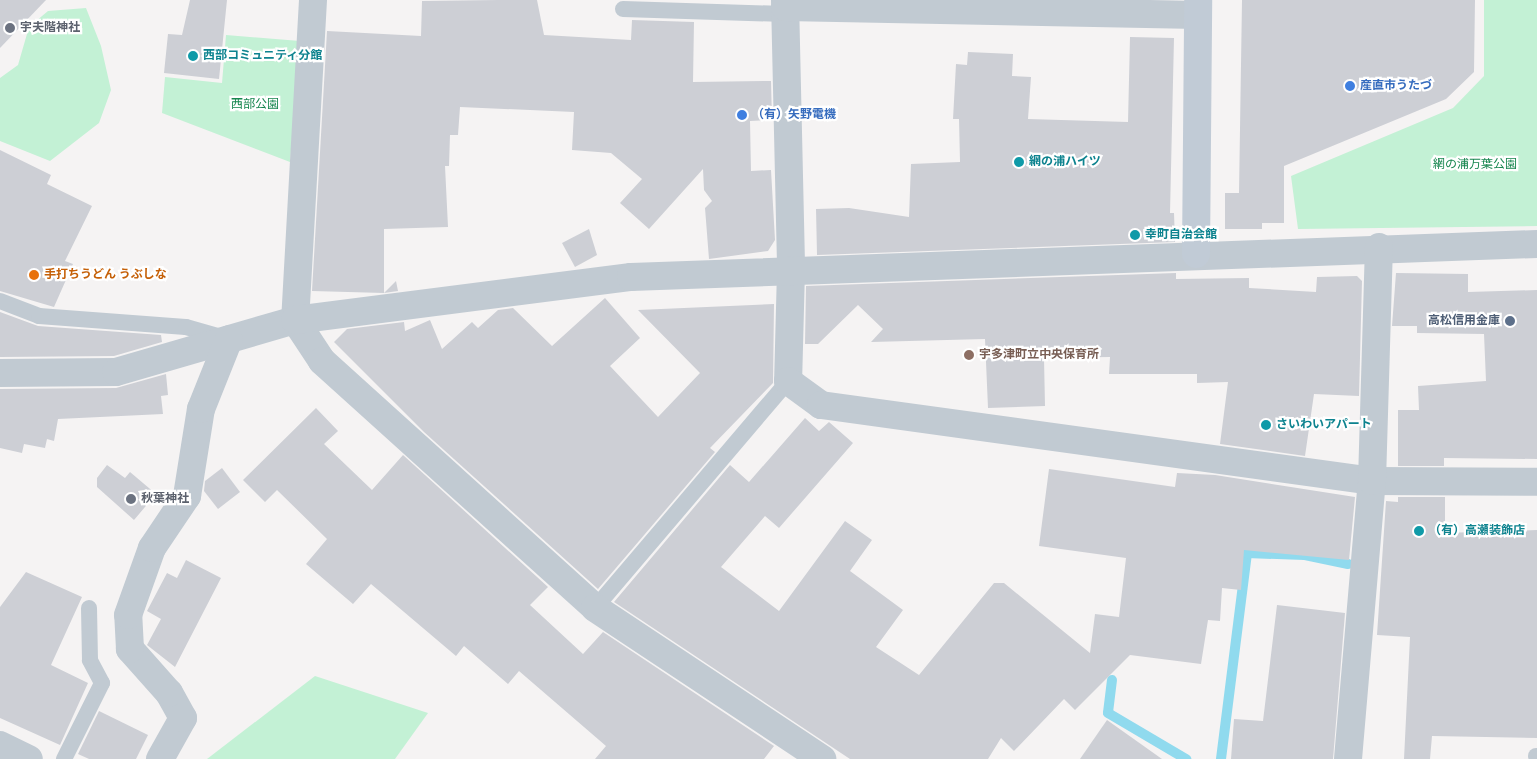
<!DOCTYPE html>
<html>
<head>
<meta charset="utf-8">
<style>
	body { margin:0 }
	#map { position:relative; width:1537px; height:759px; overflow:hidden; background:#f5f3f3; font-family:"DM Sans","Noto Sans JP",sans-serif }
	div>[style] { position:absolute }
	.green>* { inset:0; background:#c3f1d5 }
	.stream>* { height:10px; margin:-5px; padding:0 5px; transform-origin:5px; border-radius:5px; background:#90daee }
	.building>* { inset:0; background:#cdcfd5 }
	.lane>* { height:16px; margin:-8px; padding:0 8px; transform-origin:8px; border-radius:8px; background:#c1cad2 }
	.street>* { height:28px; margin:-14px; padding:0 14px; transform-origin:14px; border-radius:14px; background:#c1cad2 }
	.secondary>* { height:28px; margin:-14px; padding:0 14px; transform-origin:14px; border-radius:14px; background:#c1cbd6 }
	.dots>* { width:14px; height:14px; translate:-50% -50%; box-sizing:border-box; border:2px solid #fff; border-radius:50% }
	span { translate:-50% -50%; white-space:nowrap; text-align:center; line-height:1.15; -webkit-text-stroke:4.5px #fff; paint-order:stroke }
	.worship-label { font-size:12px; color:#5b616d; font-weight:700 }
	.left { translate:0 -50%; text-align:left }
	.culture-label { font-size:12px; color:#0d838f; font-weight:700 }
	.shop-label { font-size:12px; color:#366cbe; font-weight:700 }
	.park-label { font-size:12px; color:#17864f }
	.food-label { font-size:12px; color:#c56008; font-weight:700 }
	.service-label { font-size:12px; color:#4e5e75; font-weight:700 }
	.right { translate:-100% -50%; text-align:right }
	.education-label { font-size:12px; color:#785e54; font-weight:700 }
</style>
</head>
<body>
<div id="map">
	<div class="green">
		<div style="clip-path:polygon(1484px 0,1537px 0,1537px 226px,1298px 229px,1291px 176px,1453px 108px,1484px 76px)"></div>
		<div style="clip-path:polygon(86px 8px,101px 46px,111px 90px,99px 123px,50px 161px,0 141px,0 78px,18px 65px,29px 27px,48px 11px)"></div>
		<div style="clip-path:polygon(226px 35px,300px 41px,290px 162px,162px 113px,165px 77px,222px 83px)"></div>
		<div style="clip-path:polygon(315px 676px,428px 713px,395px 759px,207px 759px)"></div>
	</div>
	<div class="stream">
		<div style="left:1112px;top:680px;width:33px;rotate:97deg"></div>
		<div style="left:1108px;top:713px;width:91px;rotate:30.5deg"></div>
		<div style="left:1221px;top:759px;width:208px;rotate:-82.8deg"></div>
		<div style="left:1247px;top:553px;width:58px;rotate:2deg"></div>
		<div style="left:1305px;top:555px;width:44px;rotate:11.8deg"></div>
	</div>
	<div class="building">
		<div style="clip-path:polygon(0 0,46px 0,0 48px)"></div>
		<div style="clip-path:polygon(190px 0,227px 0,219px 79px,164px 73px,168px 34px,182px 35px)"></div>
		<div style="clip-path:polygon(498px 0,537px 0,544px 35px,631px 40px,632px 20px,694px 22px,693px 82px,771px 81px,772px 120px,750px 121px,751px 171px,771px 170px,775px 240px,768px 251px,709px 259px,705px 208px,712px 201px,704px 190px,703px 169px,649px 229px,620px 203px,642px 179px,611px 153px,572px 150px,574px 112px,460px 107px,458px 135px,450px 135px,449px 166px,445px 166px,448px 227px,384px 229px,384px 293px,396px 281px,398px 291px,384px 293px,312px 291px,327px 31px,421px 36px,422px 1px)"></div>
		<div style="clip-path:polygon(1242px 0,1475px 0,1474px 72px,1446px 99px,1284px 166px,1284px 223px,1262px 223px,1262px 229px,1225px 229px,1225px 193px,1239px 193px)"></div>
		<div style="clip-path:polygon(1130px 37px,1174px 38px,1170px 213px,1174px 213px,1175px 242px,817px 255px,816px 209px,849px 208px,909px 217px,911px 164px,960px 162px,959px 119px,953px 119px,956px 64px,967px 65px,968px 52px,1013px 54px,1012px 76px,1031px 77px,1028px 119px,1128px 122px)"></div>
		<div style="clip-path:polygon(0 150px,51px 175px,47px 184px,92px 206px,65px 261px,73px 264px,54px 307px,0 291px)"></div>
		<div style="clip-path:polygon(589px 229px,597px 255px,575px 267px,562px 243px)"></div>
		<div style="clip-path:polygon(1176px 273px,1176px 279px,1249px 278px,1249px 288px,1316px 292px,1317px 277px,1357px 276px,1362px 281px,1359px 396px,1314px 394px,1305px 456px,1220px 444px,1228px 382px,1197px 383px,1197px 374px,1109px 374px,1110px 357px,1044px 358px,1045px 406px,988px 408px,985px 339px,871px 342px,883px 329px,858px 305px,818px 344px,805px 344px,806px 286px)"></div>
		<div style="clip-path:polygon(1396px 273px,1468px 274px,1468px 292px,1537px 290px,1537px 459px,1444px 458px,1444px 466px,1398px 466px,1398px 410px,1419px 410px,1418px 386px,1486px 381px,1484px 334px,1417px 333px,1417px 326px,1392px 326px)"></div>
		<div style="clip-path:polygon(605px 298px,640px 338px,610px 366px,658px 417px,700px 373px,638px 310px,774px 304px,773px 383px,710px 448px,715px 452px,598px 589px,424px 432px,334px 342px,347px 329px,404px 322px,405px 331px,430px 320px,442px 349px,472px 322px,478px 328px,498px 310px,513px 308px,552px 346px)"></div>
		<div style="clip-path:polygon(0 312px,38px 326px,161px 335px,162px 342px,114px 356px,0 357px)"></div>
		<div style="clip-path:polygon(166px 374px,168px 395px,161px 396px,163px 414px,58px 419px,54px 441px,47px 439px,45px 448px,24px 444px,22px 453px,0 448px,0 389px,116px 388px)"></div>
		<div style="clip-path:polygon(316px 408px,338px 431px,324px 444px,372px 490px,403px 455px,548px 587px,530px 605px,583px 654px,603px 632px,774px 746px,764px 759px,595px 759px,606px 746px,519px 671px,508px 684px,464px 646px,456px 656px,371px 584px,353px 604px,306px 564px,327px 539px,277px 490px,265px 502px,243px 480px)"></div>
		<div style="clip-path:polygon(805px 418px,819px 431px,829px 422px,853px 443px,779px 528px,765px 516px,721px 567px,779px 611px,845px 521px,872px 540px,850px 571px,903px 610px,876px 647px,919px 675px,994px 583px,1004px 583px,1090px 653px,1095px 614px,1119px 617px,1126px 558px,1039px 546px,1049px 469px,1175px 487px,1177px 473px,1215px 475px,1355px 497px,1349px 560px,1244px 550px,1241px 590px,1222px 588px,1220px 621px,1208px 620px,1201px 664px,1130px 655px,1075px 710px,1064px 699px,1014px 751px,1001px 738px,988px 759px,850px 759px,614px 602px,730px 465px,749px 482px)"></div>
		<div style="clip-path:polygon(107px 465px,125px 478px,130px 472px,156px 494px,134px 520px,97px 487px,97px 478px)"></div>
		<div style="clip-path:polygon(222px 468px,240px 492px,218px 509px,204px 491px,205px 481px)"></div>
		<div style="clip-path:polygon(1398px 497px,1445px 497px,1445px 533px,1537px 530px,1537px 738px,1432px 736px,1430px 759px,1404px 759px,1410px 637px,1377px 635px,1386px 501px,1398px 502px)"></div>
		<div style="clip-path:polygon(186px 560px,221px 578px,175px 667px,147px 645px,161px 619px,147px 611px,167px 573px,177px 578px)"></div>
		<div style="clip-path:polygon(26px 572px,82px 597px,51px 665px,88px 683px,60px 745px,0 718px,0 607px)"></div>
		<div style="clip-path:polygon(1277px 605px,1345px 613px,1333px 759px,1231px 759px,1234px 719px,1263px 721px)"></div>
		<div style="clip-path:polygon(99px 711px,148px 735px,136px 759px,89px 759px,78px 754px)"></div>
		<div style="clip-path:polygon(1107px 720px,1162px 759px,1080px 759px)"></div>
	</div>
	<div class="lane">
		<div style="left:623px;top:9px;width:162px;rotate:1.8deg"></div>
		<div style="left:0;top:301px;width:42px;rotate:21deg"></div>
		<div style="left:39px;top:316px;width:147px;rotate:4.3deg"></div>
		<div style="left:186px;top:327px;width:40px;rotate:16deg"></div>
		<div style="left:595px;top:608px;width:298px;rotate:-49.6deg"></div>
		<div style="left:1536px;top:756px;width:1px"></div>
		<div style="left:64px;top:759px;width:85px;rotate:-63.4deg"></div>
		<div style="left:102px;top:683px;width:26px;rotate:-118deg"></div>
		<div style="left:90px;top:660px;width:52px;rotate:-91.1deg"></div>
	</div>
	<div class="street">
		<div style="left:313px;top:0;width:321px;rotate:93.2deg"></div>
		<div style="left:295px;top:320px;width:49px;rotate:56.6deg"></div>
		<div style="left:322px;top:361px;width:368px;rotate:42.1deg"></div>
		<div style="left:595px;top:608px;width:273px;rotate:33.6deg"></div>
		<div style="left:785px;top:0;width:270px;rotate:88.7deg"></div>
		<div style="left:791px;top:270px;width:111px;rotate:91.5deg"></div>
		<div style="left:788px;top:381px;width:41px;rotate:36deg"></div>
		<div style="left:821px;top:405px;width:556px;rotate:7.85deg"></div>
		<div style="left:1372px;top:481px;width:165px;rotate:0.3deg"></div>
		<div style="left:785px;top:7px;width:413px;rotate:1.1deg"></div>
		<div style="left:0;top:373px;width:116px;rotate:-0.5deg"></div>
		<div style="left:116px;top:372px;width:186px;rotate:-16.2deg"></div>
		<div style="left:295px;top:320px;width:339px;rotate:-7.3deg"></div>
		<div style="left:631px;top:277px;width:907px;rotate:-2.09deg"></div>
		<div style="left:0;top:745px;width:32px;rotate:26deg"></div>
		<div style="left:160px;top:759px;width:47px;rotate:-60.7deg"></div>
		<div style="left:183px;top:718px;width:29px;rotate:-119deg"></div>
		<div style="left:169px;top:693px;width:59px;rotate:-131.6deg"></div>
		<div style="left:130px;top:649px;width:34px;rotate:-93deg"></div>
		<div style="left:128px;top:615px;width:71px;rotate:-70.3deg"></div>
		<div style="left:152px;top:548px;width:63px;rotate:-56.1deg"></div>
		<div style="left:187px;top:496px;width:88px;rotate:-80.9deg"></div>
		<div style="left:201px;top:409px;width:75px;rotate:-68.2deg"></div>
		<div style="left:1348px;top:759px;width:279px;rotate:-85.1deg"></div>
		<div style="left:1372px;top:481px;width:234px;rotate:-88.3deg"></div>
	</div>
	<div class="secondary">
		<div style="left:1196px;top:254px;width:254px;rotate:-89.5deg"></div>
	</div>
	<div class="dots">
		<div style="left:10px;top:28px;background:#6b7280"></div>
		<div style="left:193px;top:56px;background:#0f9aa8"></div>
		<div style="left:1350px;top:86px;background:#3f7fe0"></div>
		<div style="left:742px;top:115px;background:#3f7fe0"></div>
		<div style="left:1019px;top:162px;background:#0f9aa8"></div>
		<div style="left:1135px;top:235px;background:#0f9aa8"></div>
		<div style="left:34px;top:275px;background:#e8710a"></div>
		<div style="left:1510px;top:321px;background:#5c6f8a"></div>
		<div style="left:969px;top:355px;background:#8d6e63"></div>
		<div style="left:1266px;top:425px;background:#0f9aa8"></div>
		<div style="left:131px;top:499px;background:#6b7280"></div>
		<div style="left:1419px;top:531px;background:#0f9aa8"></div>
	</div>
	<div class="worship-label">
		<span class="left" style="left:20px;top:28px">宇夫階神社</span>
		<span class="left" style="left:141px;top:499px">秋葉神社</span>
	</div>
	<div class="culture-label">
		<span class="left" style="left:203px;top:56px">西部コミュニティ分館</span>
		<span class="left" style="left:1029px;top:162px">網の浦ハイツ</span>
		<span class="left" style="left:1145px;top:235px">幸町自治会館</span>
		<span class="left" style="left:1276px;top:425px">さいわいアパート</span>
		<span class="left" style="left:1429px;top:531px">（有）高瀬装飾店</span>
	</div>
	<div class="shop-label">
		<span class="left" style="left:1360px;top:86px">産直市うたづ</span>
		<span class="left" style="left:752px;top:115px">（有）矢野電機</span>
	</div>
	<div class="park-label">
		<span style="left:255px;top:105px">西部公園</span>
		<span style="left:1475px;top:165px">網の浦万葉公園</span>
	</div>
	<div class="food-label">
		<span class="left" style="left:44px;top:275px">手打ちうどん うぶしな</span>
	</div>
	<div class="service-label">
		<span class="right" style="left:1500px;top:321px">高松信用金庫</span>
	</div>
	<div class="education-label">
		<span class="left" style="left:979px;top:355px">宇多津町立中央保育所</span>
	</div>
</div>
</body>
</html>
